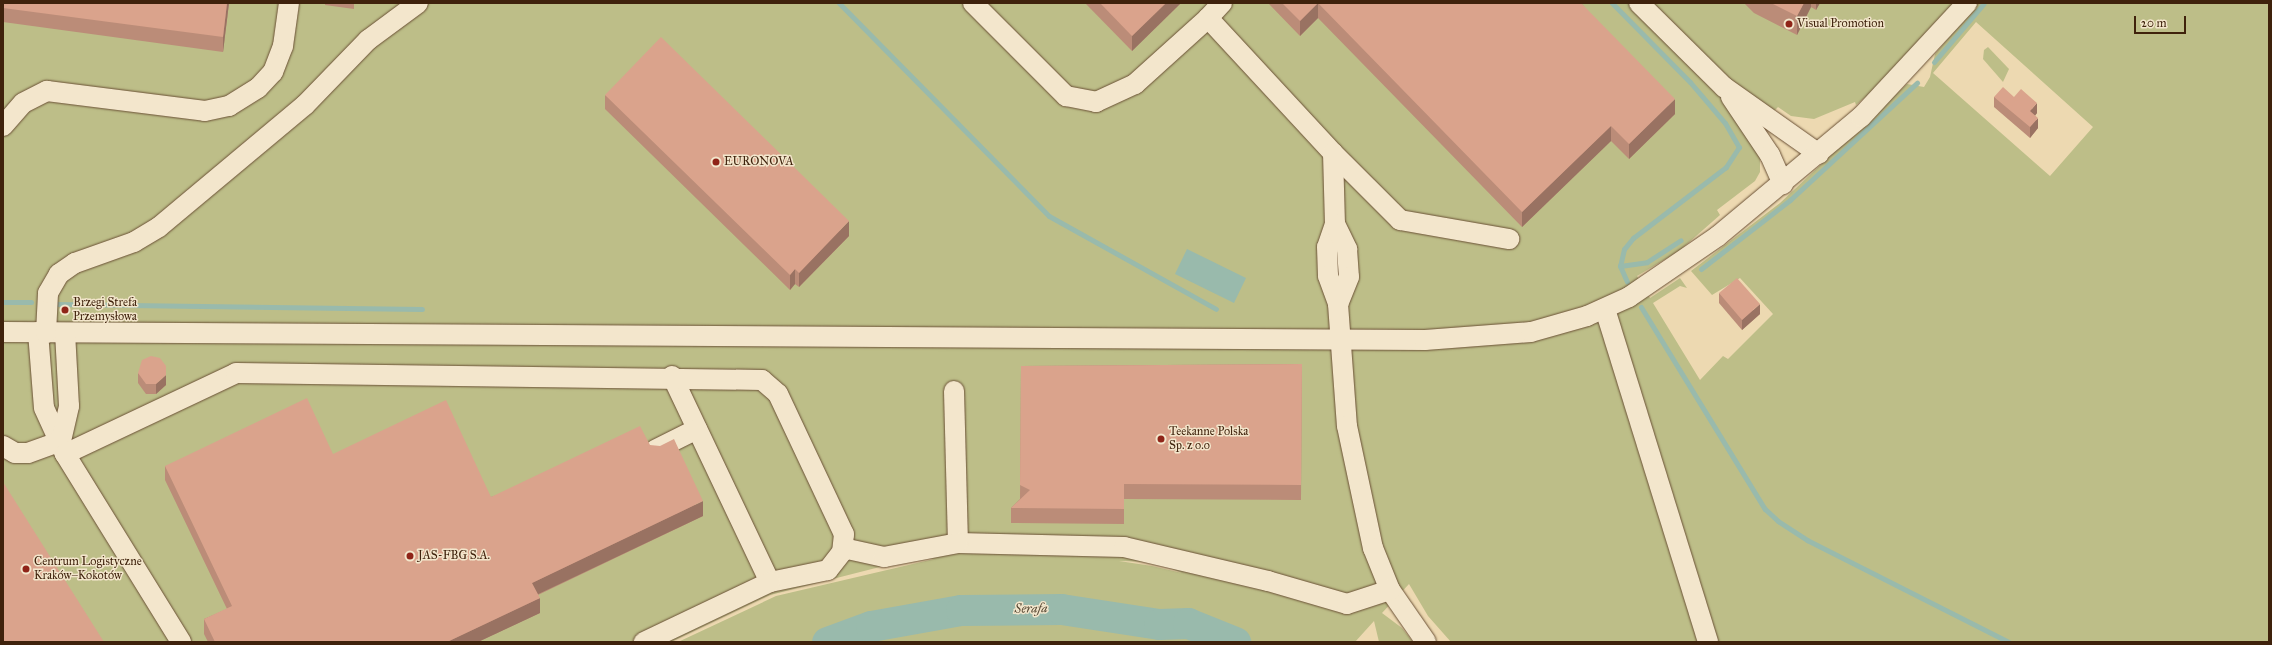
<!DOCTYPE html>
<html>
<head>
<meta charset="utf-8">
<style>
	body { margin:0 }
	#map { position:relative; width:2272px; height:645px; overflow:hidden; background:#edd9b1; font-family:"IM FELL Great Primer",serif }
	div>[style] { position:absolute }
	.green>* { inset:0; background:#bdbe88 }
	.water>* { inset:0; background:#99baac }
	.stream>* { height:5px; margin:-2.5px; padding:0 2.5px; transform-origin:2.5px; border-radius:2.5px; background:#99baac }
	.river>* { height:31px; margin:-15.5px; padding:0 15.5px; transform-origin:15.5px; border-radius:15.5px; background:#99baac }
	.roads { filter:drop-shadow(0 0 1px #6a5035) drop-shadow(0 0 1px #6a5035) }
	.minor>* { height:20px; margin:-10px; padding:0 10px; transform-origin:10px; border-radius:10px; background:#f3e6cc }
	.wall>* { inset:0; background:#bb8c78 }
	.shaded-wall>* { inset:0; background:#997262 }
	.building>* { inset:0; background:#daa38c }
	.dots>* { width:11px; height:11px; translate:-50% -50%; box-sizing:border-box; border:2px solid #f3e6cc; border-radius:50% }
	span { translate:-50% -50%; white-space:nowrap; text-align:center; line-height:1.15; -webkit-text-stroke:3px #f3e6cc; paint-order:stroke }
	.poi-label { font-size:12px; color:#3f220c }
	.left { translate:0 -50%; text-align:left }
	.water-label { font-size:13px; color:#564834; font-style:italic }
	.frame { position:absolute; inset:0; border:4px solid #3f220c; pointer-events:none }
	.scale { position:absolute; left:2134px; top:16px; width:52px; height:18px; box-sizing:border-box; border:2px solid #3f220c; border-top:0; padding-left:5px; font-size:12px; line-height:14px; white-space:nowrap; color:#3f220c; -webkit-text-stroke:3px #f3e6cc; paint-order:stroke }
</style>
</head>
<body>
<div id="map">
	<div class="green">
		<div style="clip-path:polygon(evenodd,3px 3px,1954px 3px,1883px 82px,1856px 105px,1855px 102px,1814px 119px,1791px 116px,1778px 107px,1750px 136px,1760px 156px,1760px 172px,1755px 181px,1717px 210px,1720px 215px,1679px 251px,1637px 276px,1650px 298px,1680px 278px,1687px 288px,1680px 286px,1653px 303px,1700px 380px,1723px 356px,1728px 359px,1773px 314px,1740px 278px,1712px 295px,1691px 271px,1780px 203px,1907px 84px,1924px 87px,1930px 77px,1935px 54px,1978px 3px,2269px 3px,2269px 642px,1451px 642px,1428px 616px,1409px 584px,1382px 613px,1402px 628px,1413px 642px,1379px 642px,1374px 621px,1355px 642px,678px 642px,776px 596px,934px 559px,915px 558px,770px 595px,671px 642px,3px 642px,3px 3px,1976px 22px,2093px 127px,2050px 176px,1933px 73px,1976px 22px,3px 3px,1119px 561px,1154px 562px,1182px 573px,1152px 566px,1119px 561px)"></div>
		<div style="clip-path:polygon(1988px 47px,2009px 69px,2003px 82px,1983px 59px,1984px 50px)"></div>
	</div>
	<div class="water">
		<div style="clip-path:polygon(1187px 249px,1246px 278px,1234px 303px,1175px 274px)"></div>
	</div>
	<div class="stream">
		<div style="left:839px;top:3px;width:299px;rotate:45.4deg"></div>
		<div style="left:1049px;top:216px;width:191px;rotate:29.1deg"></div>
		<div style="left:1612px;top:3px;width:111px;rotate:45.4deg"></div>
		<div style="left:1690px;top:82px;width:54px;rotate:49.5deg"></div>
		<div style="left:1725px;top:123px;width:28px;rotate:60deg"></div>
		<div style="left:1739px;top:147px;width:24px;rotate:123deg"></div>
		<div style="left:1726px;top:167px;width:117px;rotate:142.6deg"></div>
		<div style="left:1633px;top:238px;width:14px;rotate:129deg"></div>
		<div style="left:1624px;top:249px;width:17px;rotate:103deg"></div>
		<div style="left:1620px;top:266px;width:17px;rotate:66deg"></div>
		<div style="left:1934px;top:62px;width:77px;rotate:-49.7deg"></div>
		<div style="left:1620px;top:266px;width:27px;rotate:-8deg"></div>
		<div style="left:1647px;top:262px;width:40px;rotate:-32.9deg"></div>
		<div style="left:1701px;top:269px;width:113px;rotate:-37.8deg"></div>
		<div style="left:1790px;top:200px;width:173px;rotate:-42.7deg"></div>
		<div style="left:3px;top:302px;width:28px"></div>
		<div style="left:56px;top:304px;width:366px;rotate:0.8deg"></div>
		<div style="left:1641px;top:307px;width:237px;rotate:58.5deg"></div>
		<div style="left:1765px;top:509px;width:18px;rotate:43deg"></div>
		<div style="left:1778px;top:521px;width:35px;rotate:33deg"></div>
		<div style="left:1807px;top:540px;width:226px;rotate:26.8deg"></div>
	</div>
	<div class="river">
		<div style="left:827px;top:642px;width:47px;rotate:-20deg"></div>
		<div style="left:871px;top:626px;width:91px;rotate:-10.1deg"></div>
		<div style="left:961px;top:610px;width:100px;rotate:-0.6deg"></div>
		<div style="left:1061px;top:609px;width:99px;rotate:8.7deg"></div>
		<div style="left:1159px;top:624px;width:29px;rotate:-2deg"></div>
		<div style="left:1188px;top:623px;width:51px;rotate:22deg"></div>
	</div>
	<div class="roads">
		<div class="minor">
			<div style="left:973px;top:3px;width:132px;rotate:45deg"></div>
			<div style="left:1066px;top:96px;width:31px;rotate:11deg"></div>
			<div style="left:1096px;top:102px;width:43px;rotate:-24.8deg"></div>
			<div style="left:1135px;top:84px;width:98px;rotate:-42.1deg"></div>
			<div style="left:1222px;top:3px;width:21px;rotate:133deg"></div>
			<div style="left:1208px;top:18px;width:184px;rotate:47.2deg"></div>
			<div style="left:1333px;top:153px;width:71px;rotate:88.4deg"></div>
			<div style="left:1335px;top:224px;width:24px;rotate:109deg"></div>
			<div style="left:1327px;top:247px;width:29px;rotate:88deg"></div>
			<div style="left:1328px;top:276px;width:30px;rotate:70deg"></div>
			<div style="left:1338px;top:304px;width:122px;rotate:85.8deg"></div>
			<div style="left:1347px;top:426px;width:125px;rotate:78deg"></div>
			<div style="left:1373px;top:548px;width:45px;rotate:68deg"></div>
			<div style="left:1390px;top:590px;width:63px;rotate:55.3deg"></div>
			<div style="left:1639px;top:3px;width:120px;rotate:44.7deg"></div>
			<div style="left:1724px;top:87px;width:116px;rotate:35.2deg"></div>
			<div style="left:1731px;top:97px;width:70px;rotate:56.1deg"></div>
			<div style="left:1770px;top:155px;width:32px;rotate:66deg"></div>
			<div style="left:3px;top:126px;width:30px;rotate:-49deg"></div>
			<div style="left:23px;top:103px;width:27px;rotate:-27deg"></div>
			<div style="left:47px;top:91px;width:159px;rotate:7.2deg"></div>
			<div style="left:205px;top:111px;width:25px;rotate:-12deg"></div>
			<div style="left:229px;top:106px;width:34px;rotate:-32deg"></div>
			<div style="left:258px;top:88px;width:22px;rotate:-47deg"></div>
			<div style="left:273px;top:72px;width:28px;rotate:-69deg"></div>
			<div style="left:283px;top:46px;width:43px;rotate:-82.1deg"></div>
			<div style="left:1333px;top:153px;width:95px;rotate:45deg"></div>
			<div style="left:1400px;top:220px;width:111px;rotate:9.9deg"></div>
			<div style="left:1335px;top:224px;width:28px;rotate:64deg"></div>
			<div style="left:1347px;top:249px;width:28px;rotate:86deg"></div>
			<div style="left:1349px;top:277px;width:29px;rotate:112deg"></div>
			<div style="left:1605px;top:309px;width:349px;rotate:72.8deg"></div>
			<div style="left:3px;top:332px;width:1422px;rotate:0.32deg"></div>
			<div style="left:1425px;top:340px;width:106px;rotate:-4.3deg"></div>
			<div style="left:1531px;top:332px;width:58px;rotate:-15.9deg"></div>
			<div style="left:1587px;top:316px;width:46px;rotate:-24.3deg"></div>
			<div style="left:1629px;top:297px;width:108px;rotate:-34.4deg"></div>
			<div style="left:1718px;top:236px;width:186px;rotate:-39.8deg"></div>
			<div style="left:1861px;top:117px;width:156px;rotate:-47.1deg"></div>
			<div style="left:38px;top:332px;width:76px;rotate:85.5deg"></div>
			<div style="left:44px;top:408px;width:51px;rotate:65.5deg"></div>
			<div style="left:65px;top:454px;width:221px;rotate:58.3deg"></div>
			<div style="left:46px;top:333px;width:40px;rotate:-87.1deg"></div>
			<div style="left:48px;top:293px;width:22px;rotate:-60deg"></div>
			<div style="left:59px;top:274px;width:19px;rotate:-35deg"></div>
			<div style="left:75px;top:263px;width:63px;rotate:-19.6deg"></div>
			<div style="left:134px;top:242px;width:29px;rotate:-31deg"></div>
			<div style="left:159px;top:227px;width:190px;rotate:-39.9deg"></div>
			<div style="left:305px;top:105px;width:91px;rotate:-45.9deg"></div>
			<div style="left:368px;top:40px;width:62px;rotate:-36.5deg"></div>
			<div style="left:672px;top:376px;width:228px;rotate:64.6deg"></div>
			<div style="left:954px;top:391px;width:152px;rotate:88.5deg"></div>
			<div style="left:958px;top:543px;width:166px;rotate:1.4deg"></div>
			<div style="left:1124px;top:547px;width:148px;rotate:13.3deg"></div>
			<div style="left:1268px;top:581px;width:82px;rotate:16.2deg"></div>
			<div style="left:1347px;top:604px;width:45px;rotate:-18deg"></div>
			<div style="left:61px;top:441px;width:36px;rotate:-77deg"></div>
			<div style="left:69px;top:406px;width:73px;rotate:-93.1deg"></div>
			<div style="left:3px;top:446px;width:14px;rotate:30deg"></div>
			<div style="left:15px;top:453px;width:13px"></div>
			<div style="left:28px;top:453px;width:35px;rotate:-20deg"></div>
			<div style="left:655px;top:450px;width:47px;rotate:-26.6deg"></div>
			<div style="left:65px;top:454px;width:189px;rotate:-25.3deg"></div>
			<div style="left:236px;top:373px;width:526px;rotate:0.76deg"></div>
			<div style="left:762px;top:380px;width:21px;rotate:41deg"></div>
			<div style="left:778px;top:394px;width:155px;rotate:64.8deg"></div>
			<div style="left:844px;top:534px;width:18px;rotate:96deg"></div>
			<div style="left:842px;top:552px;width:23px;rotate:128deg"></div>
			<div style="left:828px;top:570px;width:59px;rotate:168.3deg"></div>
			<div style="left:770px;top:582px;width:140px;rotate:154.5deg"></div>
			<div style="left:843px;top:548px;width:42px;rotate:12.4deg"></div>
			<div style="left:884px;top:557px;width:75px;rotate:-10.7deg"></div>
		</div>
	</div>
	<div class="wall">
		<div style="clip-path:polygon(3px 3px,229px 3px,223px 52px,3px 22px)"></div>
		<div style="clip-path:polygon(325px 3px,354px 3px,354px 9px,325px 5px)"></div>
		<div style="clip-path:polygon(1085px 3px,1181px 3px,1132px 51px)"></div>
		<div style="clip-path:polygon(1268px 3px,1581px 3px,1675px 114px,1629px 159px,1611px 141px,1522px 227px,1318px 18px,1300px 36px)"></div>
		<div style="clip-path:polygon(1744px 3px,1820px 3px,1816px 10px,1811px 7px,1797px 35px,1754px 13px)"></div>
		<div style="clip-path:polygon(605px 95px,849px 236px,799px 287px,795px 284px,790px 290px,605px 109px)"></div>
		<div style="clip-path:polygon(1994px 97px,2014px 97px,2037px 113px,2035px 116px,2038px 128px,2030px 138px,1994px 107px)"></div>
		<div style="clip-path:polygon(1719px 293px,1760px 314px,1742px 330px,1719px 303px)"></div>
		<div style="clip-path:polygon(1302px 364px,1301px 500px,1124px 499px,1124px 524px,1011px 523px,1011px 508px,1020px 499px,1021px 366px)"></div>
		<div style="clip-path:polygon(138px 373px,166px 385px,156px 394px,146px 394px,138px 383px)"></div>
		<div style="clip-path:polygon(650px 445px,703px 516px,538px 595px,540px 613px,478px 642px,208px 642px,204px 634px,204px 619px,227px 609px,165px 480px,165px 466px,333px 454px,491px 497px)"></div>
	</div>
	<div class="shaded-wall">
		<div style="clip-path:polygon(227px 3px,229px 3px,223px 52px,223px 37px)"></div>
		<div style="clip-path:polygon(1166px 3px,1181px 3px,1132px 51px,1132px 36px)"></div>
		<div style="clip-path:polygon(1318px 3px,1318px 18px,1300px 36px,1300px 21px)"></div>
		<div style="clip-path:polygon(1804px 3px,1811px 3px,1811px 7px,1797px 35px,1797px 16px)"></div>
		<div style="clip-path:polygon(1816px 3px,1820px 3px,1816px 10px)"></div>
		<div style="clip-path:polygon(1675px 99px,1675px 114px,1629px 159px,1629px 144px)"></div>
		<div style="clip-path:polygon(2037px 103px,2037px 113px,2030px 121px,2030px 111px)"></div>
		<div style="clip-path:polygon(2038px 118px,2038px 128px,2030px 138px,2030px 127px)"></div>
		<div style="clip-path:polygon(1611px 126px,1611px 141px,1522px 227px,1522px 212px)"></div>
		<div style="clip-path:polygon(849px 221px,849px 236px,799px 287px,799px 273px)"></div>
		<div style="clip-path:polygon(795px 269px,795px 284px,790px 290px,790px 275px)"></div>
		<div style="clip-path:polygon(1760px 304px,1760px 314px,1742px 330px,1742px 320px)"></div>
		<div style="clip-path:polygon(166px 375px,166px 385px,156px 394px,156px 384px)"></div>
		<div style="clip-path:polygon(703px 501px,703px 516px,532px 597px,532px 583px)"></div>
		<div style="clip-path:polygon(540px 598px,540px 613px,478px 642px,447px 642px)"></div>
	</div>
	<div class="building">
		<div style="clip-path:polygon(3px 3px,227px 3px,223px 37px,3px 8px)"></div>
		<div style="clip-path:polygon(1100px 3px,1166px 3px,1132px 36px)"></div>
		<div style="clip-path:polygon(1282px 3px,1581px 3px,1675px 99px,1629px 144px,1611px 126px,1522px 212px,1318px 3px,1300px 21px)"></div>
		<div style="clip-path:polygon(1771px 3px,1804px 3px,1797px 16px)"></div>
		<div style="clip-path:polygon(661px 37px,849px 221px,799px 273px,795px 269px,790px 275px,605px 95px)"></div>
		<div style="clip-path:polygon(2003px 87px,2014px 97px,2021px 89px,2037px 103px,2030px 111px,2038px 118px,2030px 127px,1994px 97px)"></div>
		<div style="clip-path:polygon(1737px 278px,1760px 304px,1742px 320px,1719px 293px)"></div>
		<div style="clip-path:polygon(151px 356px,160px 358px,166px 366px,166px 375px,156px 384px,146px 384px,138px 373px,142px 360px)"></div>
		<div style="clip-path:polygon(1302px 364px,1301px 485px,1124px 484px,1124px 509px,1011px 508px,1030px 490px,1020px 485px,1021px 366px)"></div>
		<div style="clip-path:polygon(307px 398px,333px 454px,446px 400px,491px 497px,640px 426px,650px 445px,660px 446px,674px 439px,703px 501px,532px 583px,540px 598px,447px 642px,215px 642px,204px 619px,232px 606px,165px 466px)"></div>
		<div style="clip-path:polygon(3px 482px,104px 642px,3px 642px)"></div>
	</div>
	<div class="dots">
		<div style="left:1789px;top:24px;background:#8f2418"></div>
		<div style="left:716px;top:162px;background:#8f2418"></div>
		<div style="left:65px;top:310px;background:#8f2418"></div>
		<div style="left:1161px;top:439px;background:#8f2418"></div>
		<div style="left:410px;top:556px;background:#8f2418"></div>
		<div style="left:26px;top:569px;background:#8f2418"></div>
	</div>
	<div class="poi-label">
		<span class="left" style="left:1797px;top:24px">Visual Promotion</span>
		<span class="left" style="left:724px;top:162px">EURONOVA</span>
		<span class="left" style="left:73px;top:310px">Brzegi Strefa<br>Przemysłowa</span>
		<span class="left" style="left:1169px;top:439px">Teekanne Polska<br>Sp. z o.o</span>
		<span class="left" style="left:418px;top:556px">JAS-FBG S.A.</span>
		<span class="left" style="left:34px;top:569px">Centrum Logistyczne<br>Kraków–Kokotów</span>
	</div>
	<div class="water-label">
		<span style="left:1031px;top:609px;rotate:-1deg">Serafa</span>
	</div>
	<div class="frame"></div>
	<div class="scale">20 m</div>
</div>
</body>
</html>
